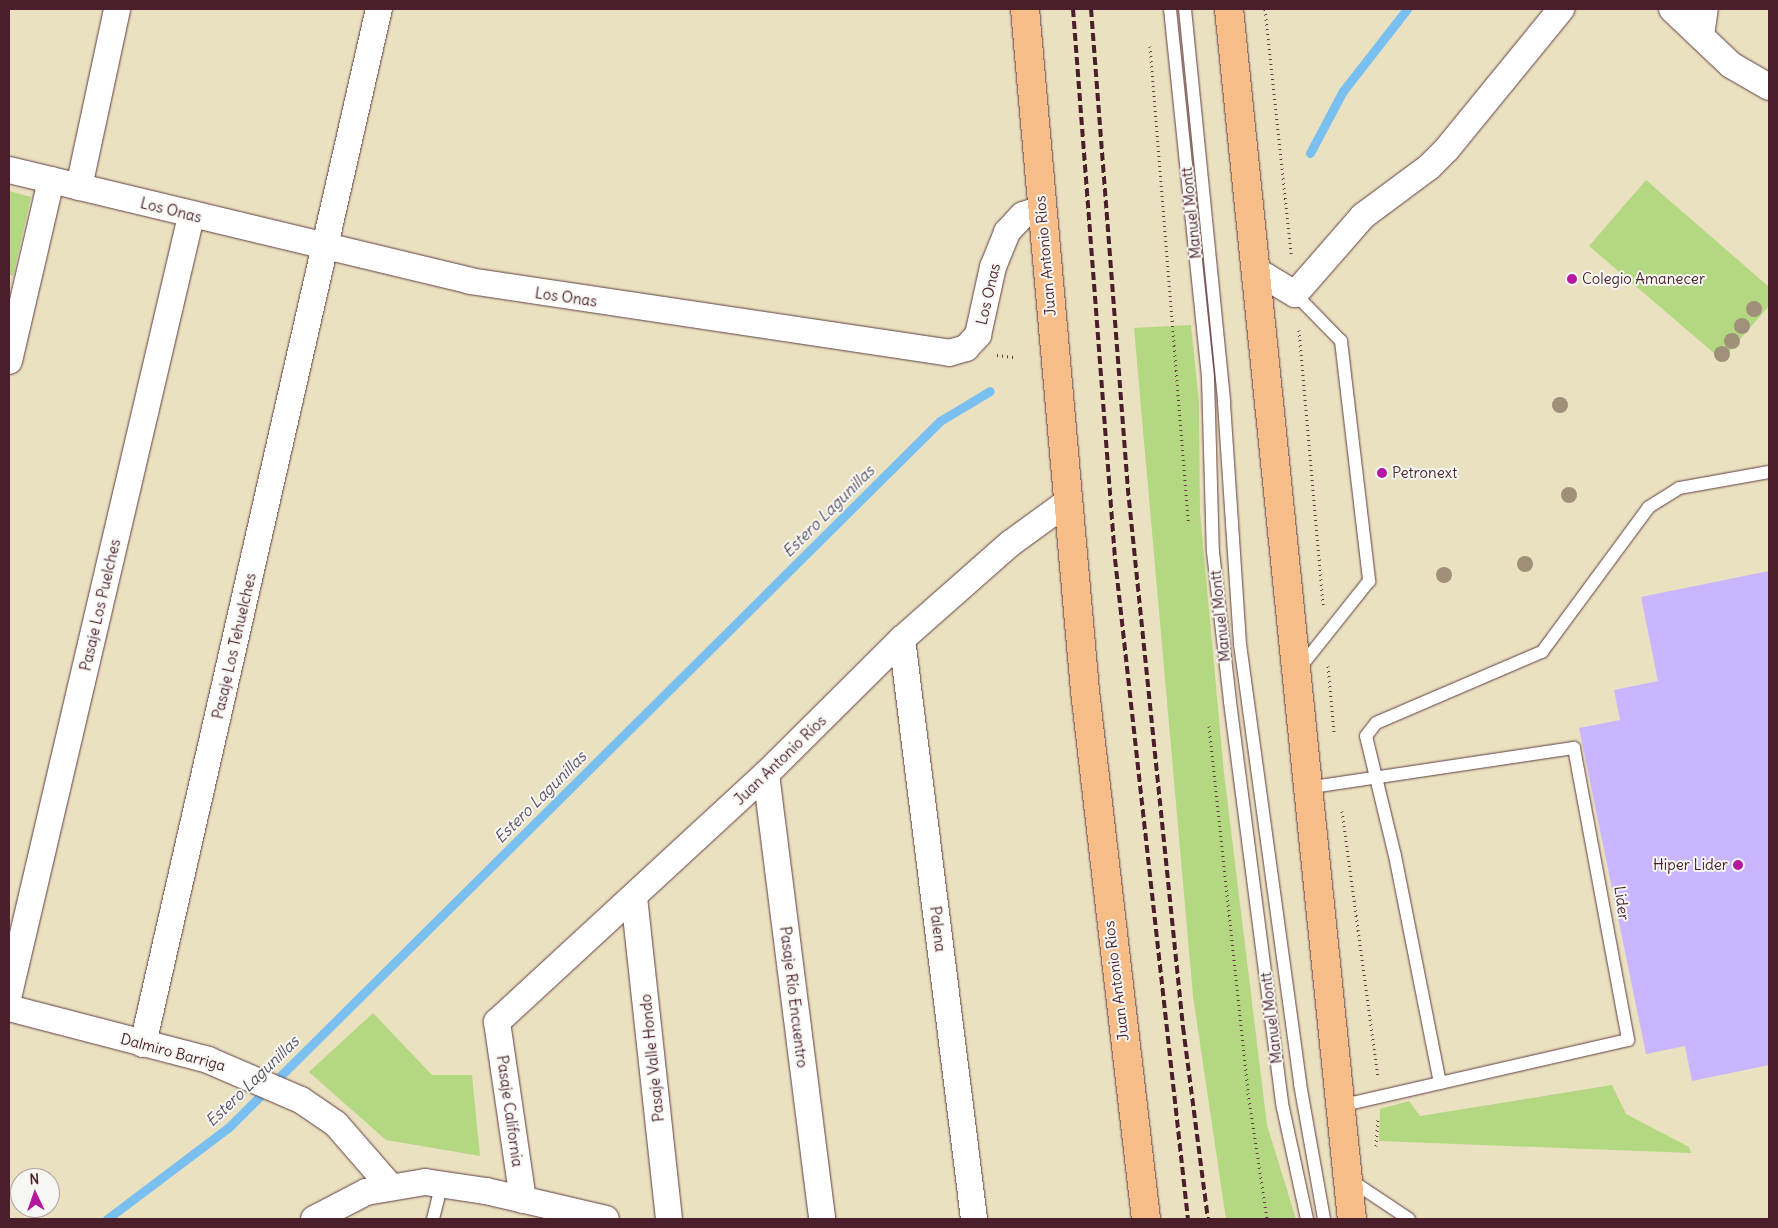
<!DOCTYPE html>
<html>
<head>
<meta charset="utf-8">
<style>
	body { margin:0 }
	#map { position:relative; width:1778px; height:1228px; overflow:hidden; background:#eae1c0; font-family:Delius,sans-serif }
	div>[style] { position:absolute }
	.green>* { inset:0; background:#b3d881 }
	.stream>* { height:9px; margin:-4.5px; padding:0 4.5px; transform-origin:4.5px; border-radius:4.5px; background:#79bff0 }
	.building>* { inset:0; background:#c9b6ff }
	.path>* { height:3px; margin-top:-1.5px; transform-origin:0; background:repeating-linear-gradient(90deg,#623c41 0 1px,transparent 0 5px) }
	.roads { filter:drop-shadow(0 0 1px #623c41) drop-shadow(0 0 1px #623c41) }
	.service>* { height:12px; margin:-6px; padding:0 6px; transform-origin:6px; border-radius:6px; background:#fff }
	.minor>* { height:26px; margin:-13px; padding:0 13px; transform-origin:13px; border-radius:13px; background:#fff }
	.primary>* { height:28px; margin:-14px; padding:0 14px; transform-origin:14px; border-radius:14px; background:#f7bd88 }
	.rail>* { height:4px; margin-top:-2px; transform-origin:0; background:repeating-linear-gradient(90deg,#4a1f2b 0 8px,transparent 0 12px) }
	.trees>* { width:16px; height:16px; margin:-8px; border-radius:50%; background:#a0907a }
	.dots>* { width:14px; height:14px; translate:-50% -50%; box-sizing:border-box; border:2px solid #f6f6f2; border-radius:50% }
	span { translate:-50% -50%; white-space:nowrap; text-align:center; line-height:1.15; -webkit-text-stroke:4px #f6f6f2; paint-order:stroke }
	.street-label { font-size:15px; color:#4a1f2b }
	.poi-label { font-size:15px; color:#4a1f2b }
	.left { translate:0 -50%; text-align:left }
	.right { translate:-100% -50%; text-align:right }
	.water-label { font-size:16px; color:#584f66; font-style:italic }
	.frame { position:absolute; inset:0; border:10px solid #4a1f2b; pointer-events:none }
	.north { position:absolute; left:10px; top:1168px; width:50px; height:50px; box-sizing:border-box; background:#f6f6f2; border:1px solid #b1a0a2; border-radius:50%; rotate:357deg; font-size:14px; font-weight:700; line-height:20px; text-align:center; color:#4a1f2b }
	.north::after { content:''; display:block; margin:auto; width:18px; height:22px; background:#b5179e; clip-path:polygon(50% 0,100% 100%,50% 72%,0 100%) }
</style>
</head>
<body>
<div id="map">
	<div class="green">
		<div style="clip-path:polygon(1646px 180px,1769px 287px,1769px 306px,1722px 360px,1589px 246px)"></div>
		<div style="clip-path:polygon(9px 191px,31px 197px,13px 276px,9px 275px)"></div>
		<div style="clip-path:polygon(1191px 325px,1199px 403px,1200px 512px,1224px 773px,1267px 1125px,1296px 1219px,1226px 1219px,1193px 996px,1134px 328px)"></div>
		<div style="clip-path:polygon(373px 1013px,432px 1075px,472px 1075px,480px 1156px,386px 1140px,309px 1072px)"></div>
		<div style="clip-path:polygon(1612px 1085px,1626px 1114px,1689px 1147px,1691px 1153px,1379px 1141px,1380px 1109px,1409px 1101px,1420px 1116px)"></div>
	</div>
	<div class="stream">
		<div style="left:1310px;top:153px;width:70px;rotate:-62deg"></div>
		<div style="left:1343px;top:91px;width:104px;rotate:-52deg"></div>
		<div style="left:107px;top:1219px;width:153px;rotate:-37deg"></div>
		<div style="left:229px;top:1127px;width:1002px;rotate:-44.8deg"></div>
		<div style="left:940px;top:421px;width:58px;rotate:-31deg"></div>
	</div>
	<div class="building">
		<div style="clip-path:polygon(1769px 571px,1769px 1065px,1692px 1081px,1685px 1046px,1646px 1054px,1579px 728px,1620px 720px,1614px 690px,1658px 681px,1641px 597px)"></div>
	</div>
	<div class="path">
		<div style="left:1265px;top:9px;width:246px;rotate:83.9deg"></div>
		<div style="left:1150px;top:46px;width:477px;rotate:85.4deg"></div>
		<div style="left:1299px;top:330px;width:276px;rotate:85deg"></div>
		<div style="left:997px;top:355px;width:17px;rotate:7deg"></div>
		<div style="left:1328px;top:666px;width:66px;rotate:84.8deg"></div>
		<div style="left:1209px;top:726px;width:369px;rotate:83.9deg"></div>
		<div style="left:1248px;top:1093px;width:127px;rotate:81.4deg"></div>
		<div style="left:1342px;top:811px;width:268px;rotate:82.3deg"></div>
		<div style="left:1376px;top:1146px;width:28px;rotate:-86deg"></div>
	</div>
	<div class="roads">
		<div class="service">
			<div style="left:1170px;top:9px;width:371px;rotate:84.1deg"></div>
			<div style="left:1208px;top:378px;width:174px;rotate:88.4deg"></div>
			<div style="left:1213px;top:552px;width:151px;rotate:83.5deg"></div>
			<div style="left:1230px;top:702px;width:409px;rotate:82.6deg"></div>
			<div style="left:1283px;top:1108px;width:114px;rotate:77.8deg"></div>
			<div style="left:1185px;top:9px;width:396px;rotate:84.3deg"></div>
			<div style="left:1224px;top:403px;width:242px;rotate:86.2deg"></div>
			<div style="left:1240px;top:644px;width:444px;rotate:82.2deg"></div>
			<div style="left:1300px;top:1084px;width:137px;rotate:79.9deg"></div>
			<div style="left:1295px;top:294px;width:66px;rotate:45.6deg"></div>
			<div style="left:1341px;top:341px;width:242px;rotate:83.3deg"></div>
			<div style="left:1369px;top:581px;width:112px;rotate:128.5deg"></div>
			<div style="left:1306px;top:788px;width:271px;rotate:-8.5deg"></div>
			<div style="left:1574px;top:748px;width:297px;rotate:79.5deg"></div>
			<div style="left:1628px;top:1040px;width:295px;rotate:167.1deg"></div>
			<div style="left:1440px;top:1083px;width:231px;rotate:-101.2deg"></div>
			<div style="left:1395px;top:856px;width:123px;rotate:-103.6deg"></div>
			<div style="left:1366px;top:736px;width:16px;rotate:-52deg"></div>
			<div style="left:1376px;top:723px;width:181px;rotate:-23.2deg"></div>
			<div style="left:1542px;top:652px;width:180px;rotate:-53.6deg"></div>
			<div style="left:1649px;top:507px;width:36px;rotate:-32deg"></div>
			<div style="left:1679px;top:488px;width:91px;rotate:-10.1deg"></div>
			<div style="left:1349px;top:1179px;width:72px;rotate:33.7deg"></div>
			<div style="left:433px;top:1219px;width:36px;rotate:-76deg"></div>
		</div>
		<div class="minor">
			<div style="left:1672px;top:9px;width:81px;rotate:43.5deg"></div>
			<div style="left:1731px;top:65px;width:44px;rotate:30.1deg"></div>
			<div style="left:1701px;top:36px;width:27px;rotate:-82deg"></div>
			<div style="left:9px;top:170px;width:474px;rotate:13.5deg"></div>
			<div style="left:470px;top:281px;width:484px;rotate:8.5deg"></div>
			<div style="left:949px;top:353px;width:18px;rotate:-16deg"></div>
			<div style="left:966px;top:348px;width:18px;rotate:-47deg"></div>
			<div style="left:978px;top:335px;width:70px;rotate:-77.6deg"></div>
			<div style="left:993px;top:267px;width:38px;rotate:-68deg"></div>
			<div style="left:1007px;top:232px;width:23px;rotate:-47deg"></div>
			<div style="left:1023px;top:215px;width:19px;rotate:-18deg"></div>
			<div style="left:79px;top:187px;width:182px;rotate:-77.9deg"></div>
			<div style="left:1255px;top:270px;width:47px;rotate:31deg"></div>
			<div style="left:1295px;top:294px;width:103px;rotate:-48.9deg"></div>
			<div style="left:1363px;top:216px;width:82px;rotate:-36.6deg"></div>
			<div style="left:1429px;top:167px;width:25px;rotate:-45deg"></div>
			<div style="left:1447px;top:149px;width:181px;rotate:-50.8deg"></div>
			<div style="left:9px;top:361px;width:186px;rotate:-76.9deg"></div>
			<div style="left:902px;top:639px;width:584px;rotate:82.92deg"></div>
			<div style="left:766px;top:774px;width:449px;rotate:82.8deg"></div>
			<div style="left:634px;top:897px;width:324px;rotate:83.8deg"></div>
			<div style="left:9px;top:994px;width:799px;rotate:-76.83deg"></div>
			<div style="left:9px;top:1008px;width:206px;rotate:14.6deg"></div>
			<div style="left:208px;top:1060px;width:101px;rotate:23.3deg"></div>
			<div style="left:301px;top:1100px;width:42px;rotate:34.4deg"></div>
			<div style="left:336px;top:1124px;width:81px;rotate:49deg"></div>
			<div style="left:143px;top:1044px;width:1062px;rotate:-77.16deg"></div>
			<div style="left:523px;top:1200px;width:180px;rotate:-98.3deg"></div>
			<div style="left:497px;top:1022px;width:366px;rotate:-42.7deg"></div>
			<div style="left:766px;top:774px;width:192px;rotate:-44.8deg"></div>
			<div style="left:902px;top:639px;width:145px;rotate:-41.4deg"></div>
			<div style="left:1011px;top:543px;width:68px;rotate:-36deg"></div>
			<div style="left:314px;top:1219px;width:59px;rotate:-27.4deg"></div>
			<div style="left:366px;top:1192px;width:60px;rotate:-9.6deg"></div>
			<div style="left:425px;top:1182px;width:62px;rotate:8.4deg"></div>
			<div style="left:486px;top:1191px;width:123px;rotate:13.1deg"></div>
		</div>
		<div class="primary">
			<div style="left:1025px;top:9px;width:685px;rotate:84.97deg"></div>
			<div style="left:1085px;top:691px;width:532px;rotate:83.41deg"></div>
			<div style="left:1229px;top:9px;width:1216px;rotate:84.2deg"></div>
		</div>
	</div>
	<div class="rail">
		<div style="left:1073px;top:9px;width:552px;rotate:85.63deg"></div>
		<div style="left:1115px;top:559px;width:664px;rotate:83.69deg"></div>
		<div style="left:1091px;top:9px;width:492px;rotate:85.6deg"></div>
		<div style="left:1129px;top:500px;width:530px;rotate:84.15deg"></div>
		<div style="left:1183px;top:1027px;width:194px;rotate:82.6deg"></div>
	</div>
	<div class="trees">
		<div style="left:1754px;top:309px"></div>
		<div style="left:1742px;top:326px"></div>
		<div style="left:1732px;top:341px"></div>
		<div style="left:1722px;top:354px"></div>
		<div style="left:1560px;top:405px"></div>
		<div style="left:1569px;top:495px"></div>
		<div style="left:1525px;top:564px"></div>
		<div style="left:1444px;top:575px"></div>
	</div>
	<div class="dots">
		<div style="left:1572px;top:279px;background:#b5179e"></div>
		<div style="left:1382px;top:473px;background:#b5179e"></div>
		<div style="left:1738px;top:865px;background:#b5179e"></div>
	</div>
	<div class="street-label">
		<span style="left:171px;top:210px;rotate:14deg">Los Onas</span>
		<span style="left:1191px;top:213px;rotate:-96deg">Manuel Montt</span>
		<span style="left:1045px;top:256px;rotate:-95deg">Juan Antonio Ríos</span>
		<span style="left:988px;top:294px;rotate:-77deg">Los Onas</span>
		<span style="left:566px;top:297px;rotate:8deg">Los Onas</span>
		<span style="left:100px;top:605px;rotate:-77deg">Pasaje Los Puelches</span>
		<span style="left:1220px;top:616px;rotate:-96deg">Manuel Montt</span>
		<span style="left:234px;top:646px;rotate:-77deg">Pasaje Los Tehuelches</span>
		<span style="left:780px;top:760px;rotate:-44deg">Juan Antonio Ríos</span>
		<span style="left:1622px;top:903px;rotate:82deg">Lider</span>
		<span style="left:938px;top:929px;rotate:83deg">Palena</span>
		<span style="left:1116px;top:981px;rotate:-97deg">Juan Antonio Ríos</span>
		<span style="left:794px;top:997px;rotate:83deg">Pasaje Río Encuentro</span>
		<span style="left:1271px;top:1018px;rotate:-97deg">Manuel Montt</span>
		<span style="left:173px;top:1052px;rotate:15deg">Dalmiro Barriga</span>
		<span style="left:652px;top:1058px;rotate:-96deg">Pasaje Valle Hondo</span>
		<span style="left:510px;top:1111px;rotate:82deg">Pasaje California</span>
	</div>
	<div class="poi-label">
		<span class="left" style="left:1582px;top:279px">Colegio Amanecer</span>
		<span class="left" style="left:1392px;top:473px">Petronext</span>
		<span class="right" style="left:1728px;top:865px">Hiper Lider</span>
	</div>
	<div class="water-label">
		<span style="left:828px;top:511px;rotate:-45deg">Estero Lagunillas</span>
		<span style="left:540px;top:797px;rotate:-45deg">Estero Lagunillas</span>
		<span style="left:252px;top:1081px;rotate:-44deg">Estero Lagunillas</span>
	</div>
	<div class="frame"></div>
	<div class="north">N</div>
</div>
</body>
</html>
